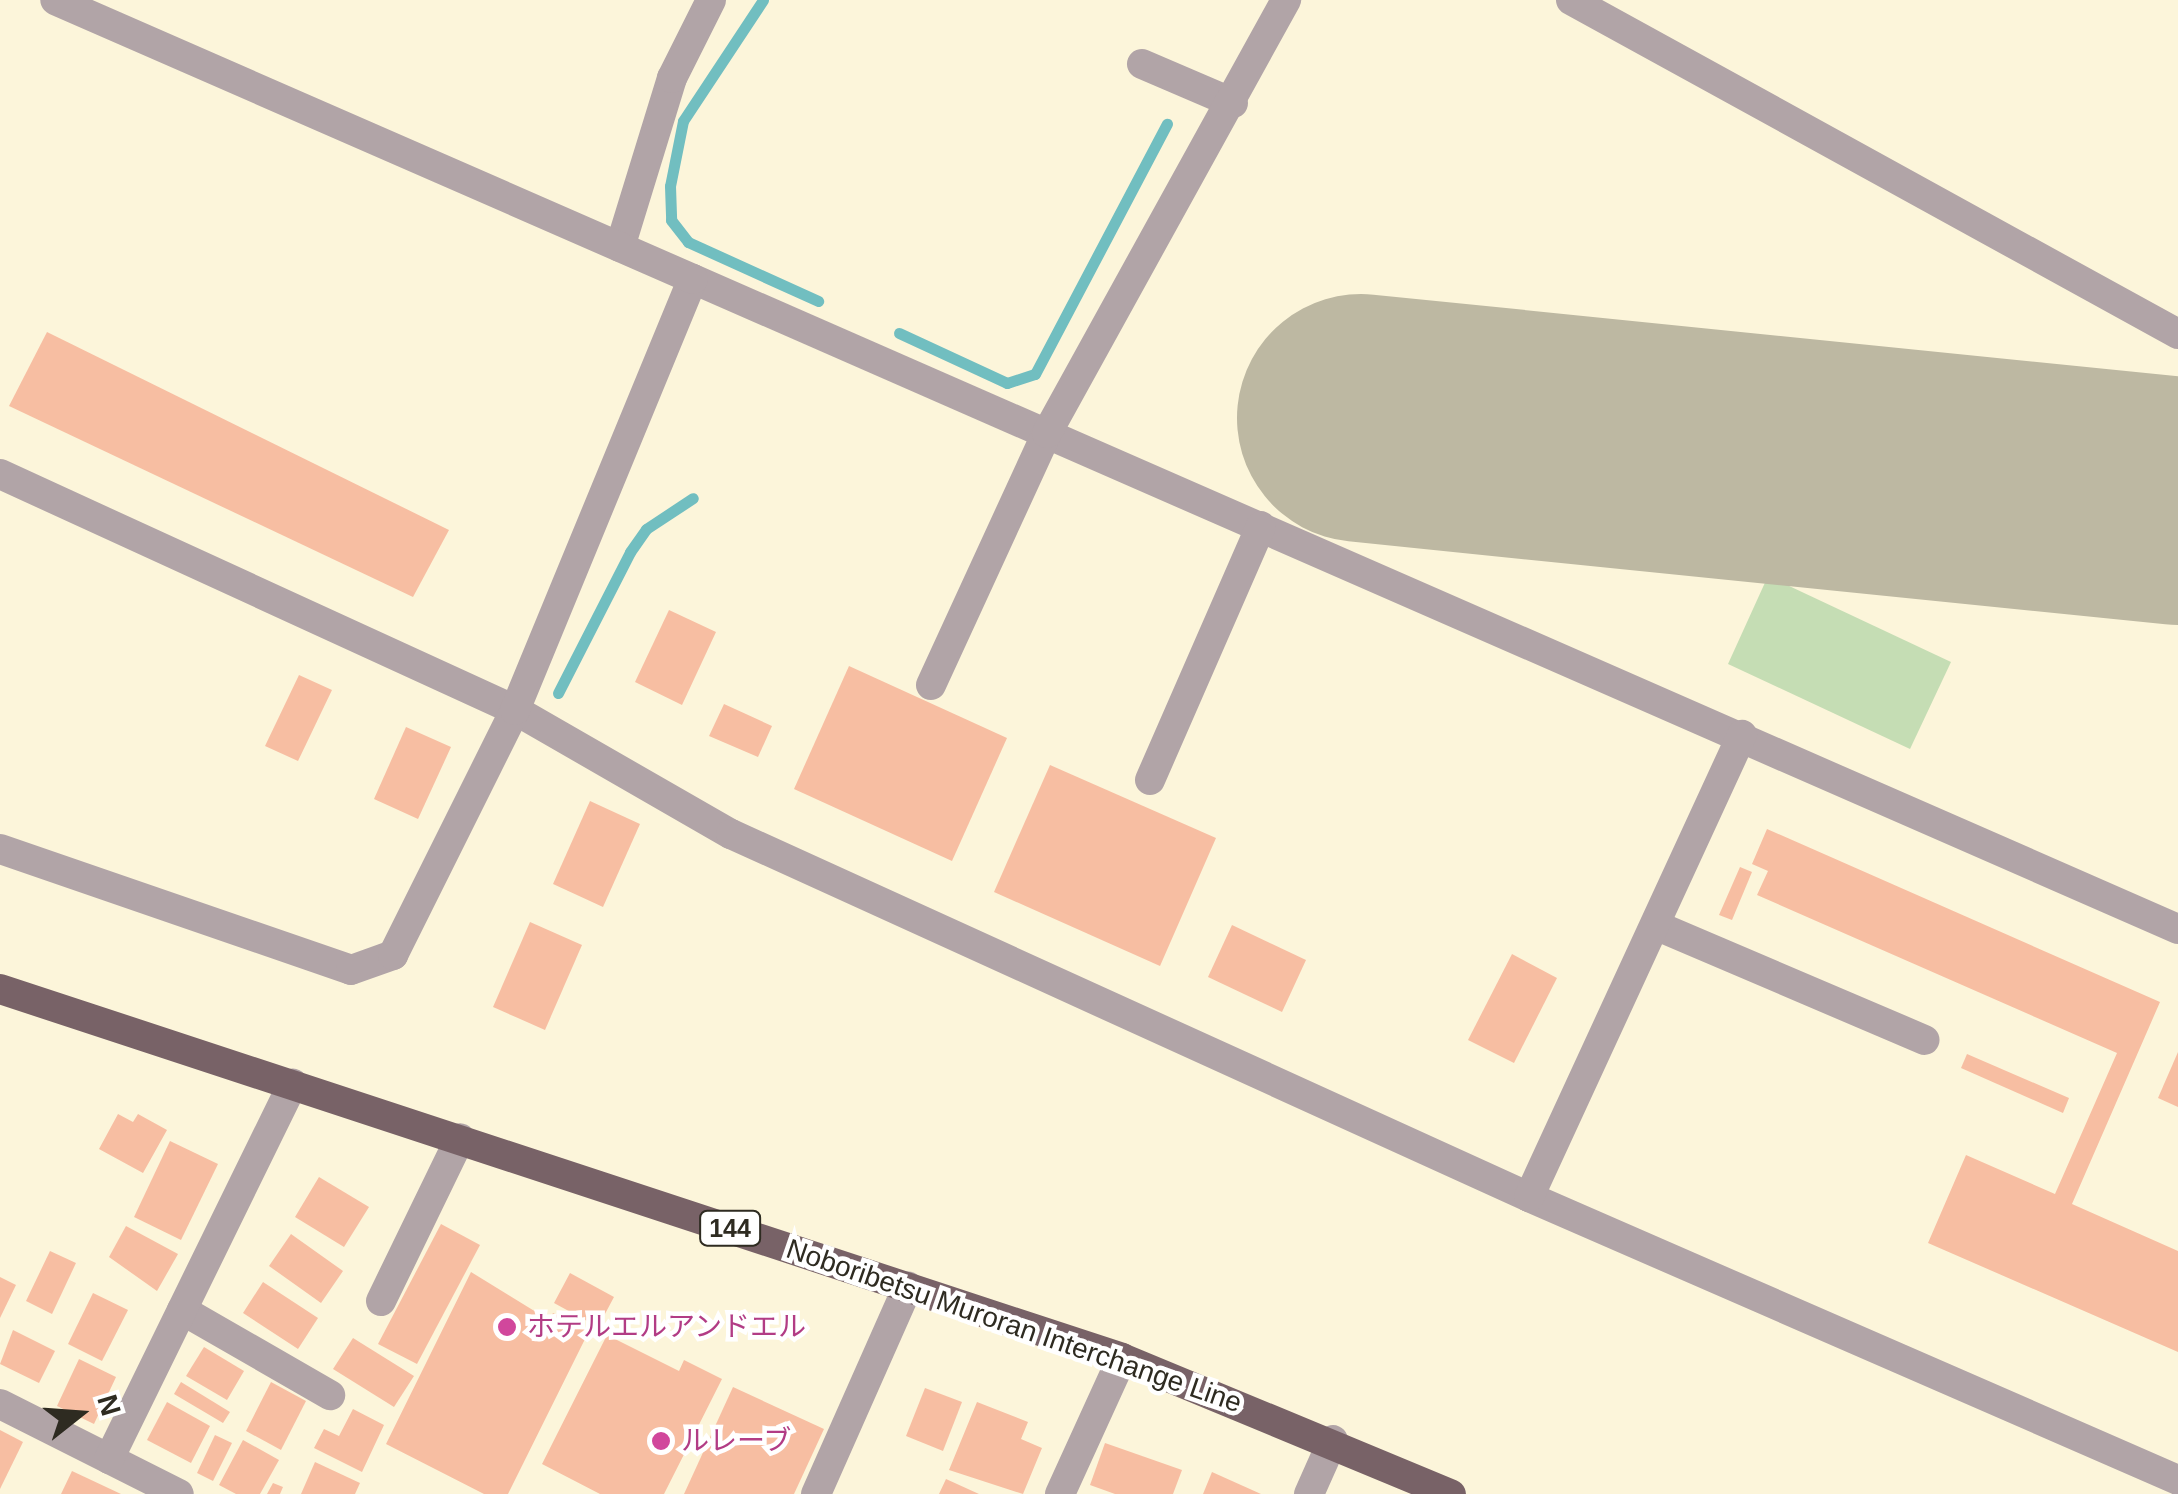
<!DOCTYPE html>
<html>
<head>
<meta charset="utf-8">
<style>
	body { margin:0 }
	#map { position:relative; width:2178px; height:1494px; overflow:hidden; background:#fcf5da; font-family:Arial,"Noto Sans JP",sans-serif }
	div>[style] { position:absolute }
	.green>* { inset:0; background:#c5ddb4 }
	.stream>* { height:11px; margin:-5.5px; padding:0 5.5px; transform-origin:5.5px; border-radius:5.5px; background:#71bec0 }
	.runway>* { height:248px; margin:-124px; padding:0 124px; transform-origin:124px; border-radius:124px; background:#bdb8a2 }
	.building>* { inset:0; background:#f7bea2 }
	.minor>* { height:30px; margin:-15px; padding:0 15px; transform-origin:15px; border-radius:15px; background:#b1a4a7 }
	.major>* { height:30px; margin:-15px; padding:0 15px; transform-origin:15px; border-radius:15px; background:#786267 }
	.dots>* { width:28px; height:28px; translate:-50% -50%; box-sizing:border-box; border:5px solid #fff; border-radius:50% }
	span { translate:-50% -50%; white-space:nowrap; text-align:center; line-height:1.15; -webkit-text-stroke:9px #fff; paint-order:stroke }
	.shield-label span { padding:2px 8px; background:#fff; border:2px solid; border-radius:8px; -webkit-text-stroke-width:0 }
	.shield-label { font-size:25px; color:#2e2b21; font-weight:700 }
	.street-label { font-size:28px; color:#2e2b21 }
	.hotel-label { font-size:28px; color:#b23c85 }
	.left { translate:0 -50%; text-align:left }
	.north { position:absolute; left:30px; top:1364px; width:100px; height:100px; -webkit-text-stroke:8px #fff; paint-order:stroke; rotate:73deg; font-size:28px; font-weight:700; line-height:40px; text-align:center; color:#2e2b21 }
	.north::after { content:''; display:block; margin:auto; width:35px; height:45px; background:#2e2b21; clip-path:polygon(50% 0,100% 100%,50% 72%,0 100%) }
</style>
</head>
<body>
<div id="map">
	<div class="green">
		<div style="clip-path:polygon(1768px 576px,1951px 662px,1910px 749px,1728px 664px)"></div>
	</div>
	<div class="stream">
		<div style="left:763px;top:0;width:145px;rotate:123.5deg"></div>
		<div style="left:683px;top:121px;width:66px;rotate:101.3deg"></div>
		<div style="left:670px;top:186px;width:34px;rotate:88deg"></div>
		<div style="left:671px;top:220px;width:28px;rotate:52deg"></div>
		<div style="left:688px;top:242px;width:143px;rotate:24.4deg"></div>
		<div style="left:899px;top:333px;width:119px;rotate:24.8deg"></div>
		<div style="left:1007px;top:383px;width:29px;rotate:-18deg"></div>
		<div style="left:1035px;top:374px;width:283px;rotate:-62.2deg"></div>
		<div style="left:558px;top:693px;width:158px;rotate:-62.9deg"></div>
		<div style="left:630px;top:552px;width:28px;rotate:-55deg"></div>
		<div style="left:646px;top:529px;width:56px;rotate:-33.4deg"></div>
	</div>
	<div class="runway">
		<div style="left:1361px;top:418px;width:821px;rotate:5.8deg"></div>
	</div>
	<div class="building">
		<div style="clip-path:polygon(47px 332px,449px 530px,413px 597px,9px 406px)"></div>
		<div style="clip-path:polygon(669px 610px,716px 632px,682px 705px,635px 682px)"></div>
		<div style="clip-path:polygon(849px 666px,1007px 738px,952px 861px,794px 789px)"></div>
		<div style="clip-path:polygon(299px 675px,332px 690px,298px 761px,265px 746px)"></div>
		<div style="clip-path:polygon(724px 704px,772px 726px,758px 757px,709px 736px)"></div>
		<div style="clip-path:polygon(406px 727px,451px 747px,418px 819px,374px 799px)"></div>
		<div style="clip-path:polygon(1050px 765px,1216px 838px,1160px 966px,994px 892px)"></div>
		<div style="clip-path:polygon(590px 801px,640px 824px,603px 907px,553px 884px)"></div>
		<div style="clip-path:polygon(1767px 829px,2160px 1002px,2072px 1204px,2178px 1251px,2178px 1352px,1928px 1243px,1966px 1155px,2055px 1194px,2117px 1053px,1757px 895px,1768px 871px,1752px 864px)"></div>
		<div style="clip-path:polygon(1740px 867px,1752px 872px,1732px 920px,1719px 915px)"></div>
		<div style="clip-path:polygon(530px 922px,582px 945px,545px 1030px,493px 1007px)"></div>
		<div style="clip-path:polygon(1232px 925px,1306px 960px,1282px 1012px,1208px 977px)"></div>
		<div style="clip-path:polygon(1512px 954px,1557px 978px,1514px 1063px,1468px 1040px)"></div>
		<div style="clip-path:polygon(2178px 1052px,2178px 1107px,2158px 1098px)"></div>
		<div style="clip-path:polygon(1967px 1054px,2069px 1098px,2063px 1113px,1961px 1068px)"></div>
		<div style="clip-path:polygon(118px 1114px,133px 1122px,138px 1114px,167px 1130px,143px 1173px,99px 1149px)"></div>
		<div style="clip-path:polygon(170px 1141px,218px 1164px,181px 1240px,134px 1217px)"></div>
		<div style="clip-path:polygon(319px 1177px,369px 1207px,344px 1247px,295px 1217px)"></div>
		<div style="clip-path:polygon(441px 1224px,480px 1245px,417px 1364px,378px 1344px)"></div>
		<div style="clip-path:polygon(126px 1226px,178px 1254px,157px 1291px,109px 1257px)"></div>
		<div style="clip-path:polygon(291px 1234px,343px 1271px,321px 1303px,269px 1266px)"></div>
		<div style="clip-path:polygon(50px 1251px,76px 1263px,52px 1314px,26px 1301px)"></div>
		<div style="clip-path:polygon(471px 1272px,549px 1320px,553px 1313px,589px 1331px,508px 1494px,484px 1494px,386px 1444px)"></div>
		<div style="clip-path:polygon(570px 1273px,614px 1297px,598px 1327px,554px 1303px)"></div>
		<div style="clip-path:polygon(0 1277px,16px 1285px,0 1318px)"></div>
		<div style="clip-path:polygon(263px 1282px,318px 1318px,298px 1349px,243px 1313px)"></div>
		<div style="clip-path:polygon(93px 1293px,128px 1310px,102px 1361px,68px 1344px)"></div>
		<div style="clip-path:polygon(13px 1330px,55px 1351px,39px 1383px,0 1364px)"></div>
		<div style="clip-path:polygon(607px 1335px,679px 1371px,684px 1360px,722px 1379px,664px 1494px,600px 1494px,542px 1464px)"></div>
		<div style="clip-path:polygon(353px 1338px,414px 1376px,394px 1407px,333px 1369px)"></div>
		<div style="clip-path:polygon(204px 1347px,244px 1371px,227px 1400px,186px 1376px)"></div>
		<div style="clip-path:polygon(79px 1359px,116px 1377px,94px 1424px,57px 1406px)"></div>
		<div style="clip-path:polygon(181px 1382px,230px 1412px,223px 1423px,174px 1394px)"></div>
		<div style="clip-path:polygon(271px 1382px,306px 1401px,281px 1450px,246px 1431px)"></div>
		<div style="clip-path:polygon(733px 1387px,824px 1429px,794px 1494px,684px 1494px)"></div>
		<div style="clip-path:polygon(925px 1388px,962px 1402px,943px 1451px,906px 1436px)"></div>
		<div style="clip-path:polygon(167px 1402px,210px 1426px,191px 1463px,147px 1440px)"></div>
		<div style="clip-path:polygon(977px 1402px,1028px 1422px,1021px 1439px,1042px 1448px,1023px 1494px,949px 1470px)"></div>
		<div style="clip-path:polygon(353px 1409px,384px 1425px,362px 1472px,314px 1448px,324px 1429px,339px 1436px)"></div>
		<div style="clip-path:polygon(0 1430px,23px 1442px,0 1489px)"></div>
		<div style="clip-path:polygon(215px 1435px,232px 1443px,213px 1481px,197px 1473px)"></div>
		<div style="clip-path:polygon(243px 1440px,279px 1460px,260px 1494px,236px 1494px,219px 1485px)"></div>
		<div style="clip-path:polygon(1105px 1443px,1182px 1470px,1173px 1494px,1115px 1494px,1090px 1485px)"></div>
		<div style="clip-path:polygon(315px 1462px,360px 1483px,355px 1494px,301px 1494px)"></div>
		<div style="clip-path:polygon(72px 1471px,121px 1494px,61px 1494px)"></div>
		<div style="clip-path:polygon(1212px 1472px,1261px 1494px,1203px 1494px)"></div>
		<div style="clip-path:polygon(946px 1479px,979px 1494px,939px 1494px)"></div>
		<div style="clip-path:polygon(273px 1483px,283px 1487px,280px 1494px,267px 1494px)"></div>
	</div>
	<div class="minor">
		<div style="left:1571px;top:0;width:693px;rotate:28.82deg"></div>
		<div style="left:1142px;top:64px;width:99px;rotate:23.2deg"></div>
		<div style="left:620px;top:247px;width:177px;rotate:-72.9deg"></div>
		<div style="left:672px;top:78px;width:87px;rotate:-63.4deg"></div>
		<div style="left:693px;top:279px;width:1621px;rotate:23.64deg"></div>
		<div style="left:0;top:474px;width:566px;rotate:24.62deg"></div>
		<div style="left:515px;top:710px;width:249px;rotate:29.9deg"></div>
		<div style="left:731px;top:834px;width:877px;rotate:24.46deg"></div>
		<div style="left:1529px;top:1197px;width:708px;rotate:23.56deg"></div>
		<div style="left:931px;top:685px;width:277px;rotate:-65.3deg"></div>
		<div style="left:1047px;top:433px;width:495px;rotate:-61.1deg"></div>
		<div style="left:1150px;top:780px;width:277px;rotate:-66.4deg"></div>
		<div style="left:0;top:849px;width:371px;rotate:19deg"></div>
		<div style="left:351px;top:970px;width:45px;rotate:-19.7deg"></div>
		<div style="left:393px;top:955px;width:274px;rotate:-63.5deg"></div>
		<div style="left:515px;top:710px;width:466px;rotate:-67.6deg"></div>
		<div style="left:693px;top:279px;width:696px;rotate:-156.38deg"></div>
		<div style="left:1655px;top:925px;width:293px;rotate:23.1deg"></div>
		<div style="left:1529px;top:1197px;width:509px;rotate:-65.25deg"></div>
		<div style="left:381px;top:1301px;width:181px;rotate:-64.1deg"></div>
		<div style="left:182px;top:1310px;width:171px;rotate:29.9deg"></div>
		<div style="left:0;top:1404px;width:200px;rotate:26.7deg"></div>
		<div style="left:109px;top:1459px;width:418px;rotate:-63.9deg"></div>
		<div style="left:816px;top:1494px;width:227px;rotate:-66.1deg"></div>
		<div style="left:1060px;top:1494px;width:149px;rotate:-65.5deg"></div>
		<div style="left:1309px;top:1494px;width:59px;rotate:-66deg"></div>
	</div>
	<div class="major">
		<div style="left:0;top:989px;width:1181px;rotate:18.2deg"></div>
		<div style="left:1122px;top:1358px;width:356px;rotate:22.5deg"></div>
	</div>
	<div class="dots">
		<div style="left:507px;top:1327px;background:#d1479c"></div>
		<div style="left:661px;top:1441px;background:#d1479c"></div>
	</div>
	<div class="shield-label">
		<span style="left:730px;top:1228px">144</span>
	</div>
	<div class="street-label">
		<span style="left:1014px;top:1326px;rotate:19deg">Noboribetsu Muroran Interchange Line</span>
	</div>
	<div class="hotel-label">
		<span class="left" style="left:527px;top:1327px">ホテルエルアンドエル</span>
		<span class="left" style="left:681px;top:1441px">ルレーブ</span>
	</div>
	<div class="north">N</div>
</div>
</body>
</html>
